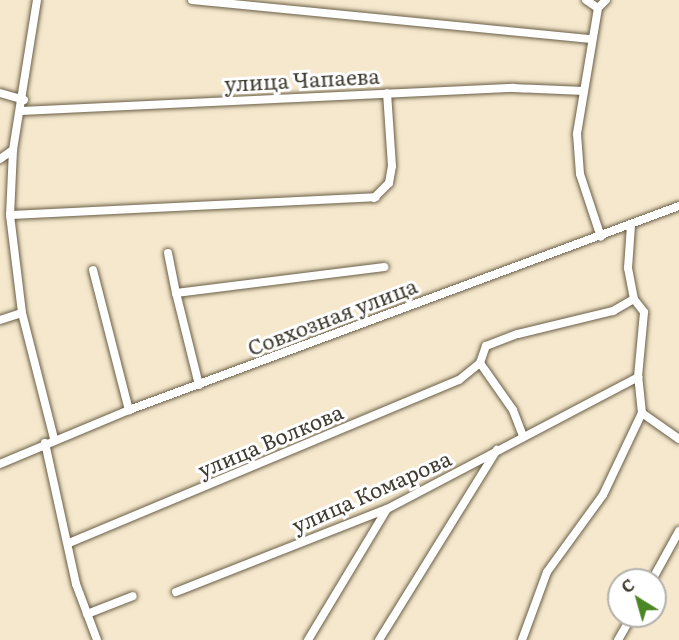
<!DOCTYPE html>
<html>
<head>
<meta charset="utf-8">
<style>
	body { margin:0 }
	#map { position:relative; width:679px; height:640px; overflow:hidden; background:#f5e8cd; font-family:Literata,serif }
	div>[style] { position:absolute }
	.roads { filter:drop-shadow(0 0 2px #695e46) drop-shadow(0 0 2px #695e46) }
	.street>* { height:8px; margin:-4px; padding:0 4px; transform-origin:4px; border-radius:4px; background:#fff }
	span { translate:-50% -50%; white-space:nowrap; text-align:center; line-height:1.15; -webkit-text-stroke:6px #fff; paint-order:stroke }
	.street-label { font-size:21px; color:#403b30 }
	.north { position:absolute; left:607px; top:568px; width:60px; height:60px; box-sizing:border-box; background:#fff; border:2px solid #b3b1ac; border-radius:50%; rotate:323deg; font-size:16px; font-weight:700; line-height:24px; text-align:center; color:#403b30 }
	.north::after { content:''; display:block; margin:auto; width:21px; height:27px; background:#4b8624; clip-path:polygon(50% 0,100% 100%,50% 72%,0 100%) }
</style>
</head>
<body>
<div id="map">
	<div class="roads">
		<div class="street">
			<div style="left:37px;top:0;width:152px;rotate:99.1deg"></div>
			<div style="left:13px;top:150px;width:65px;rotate:92.6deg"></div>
			<div style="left:10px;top:215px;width:99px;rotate:83deg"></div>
			<div style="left:22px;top:313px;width:130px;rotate:75.7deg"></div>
			<div style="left:192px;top:0;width:401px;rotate:5.6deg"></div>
			<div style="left:586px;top:0;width:14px;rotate:34deg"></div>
			<div style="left:598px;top:8px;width:128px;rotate:99.5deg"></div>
			<div style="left:577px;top:134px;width:40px;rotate:85.7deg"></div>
			<div style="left:580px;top:174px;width:66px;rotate:71.6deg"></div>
			<div style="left:598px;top:8px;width:11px;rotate:-45deg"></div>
			<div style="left:0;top:93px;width:25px;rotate:16deg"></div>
			<div style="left:21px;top:111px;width:493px;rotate:-2.7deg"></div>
			<div style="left:513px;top:88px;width:71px;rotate:2.4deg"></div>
			<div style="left:0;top:159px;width:16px;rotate:-35deg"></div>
			<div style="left:374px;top:198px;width:21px;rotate:-45deg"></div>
			<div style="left:389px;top:183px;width:17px;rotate:-80deg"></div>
			<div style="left:392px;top:166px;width:73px;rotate:-93.9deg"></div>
			<div style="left:10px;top:215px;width:366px;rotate:-2.8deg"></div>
			<div style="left:168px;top:253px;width:41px;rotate:78.7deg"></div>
			<div style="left:93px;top:270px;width:145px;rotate:75.6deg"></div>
			<div style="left:0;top:320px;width:23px;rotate:-18deg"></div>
			<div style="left:480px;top:363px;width:18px;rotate:-71deg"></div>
			<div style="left:486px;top:346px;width:34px;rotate:-21deg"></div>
			<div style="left:518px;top:334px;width:98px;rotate:-13.6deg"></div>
			<div style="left:613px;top:311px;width:24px;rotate:-30deg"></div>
			<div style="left:480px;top:363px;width:57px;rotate:54.9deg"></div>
			<div style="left:513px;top:410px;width:28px;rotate:69deg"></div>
			<div style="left:199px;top:385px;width:95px;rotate:-104deg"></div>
			<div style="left:176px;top:293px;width:210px;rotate:-7.1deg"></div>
			<div style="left:642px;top:413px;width:45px;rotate:35.1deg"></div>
			<div style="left:45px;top:443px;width:144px;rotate:77.6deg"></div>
			<div style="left:76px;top:584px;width:60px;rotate:69.4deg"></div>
			<div style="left:0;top:464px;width:140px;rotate:-22.7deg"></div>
			<div style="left:129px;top:410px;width:587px;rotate:-20.35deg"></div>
			<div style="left:69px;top:543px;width:423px;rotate:-22.7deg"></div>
			<div style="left:459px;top:380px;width:27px;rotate:-39deg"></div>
			<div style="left:652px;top:580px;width:56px;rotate:-61.1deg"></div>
			<div style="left:176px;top:592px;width:227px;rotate:-21.5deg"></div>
			<div style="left:387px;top:509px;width:284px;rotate:-27.7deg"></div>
			<div style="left:87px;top:614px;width:49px;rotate:-21.4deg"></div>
			<div style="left:308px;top:640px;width:153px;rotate:-58.9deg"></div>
			<div style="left:379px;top:640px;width:224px;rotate:-58.2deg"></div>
			<div style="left:522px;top:640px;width:72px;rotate:-69.8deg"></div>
			<div style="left:547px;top:572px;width:95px;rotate:-54deg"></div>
			<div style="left:603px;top:495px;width:91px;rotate:-64.6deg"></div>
			<div style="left:642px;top:413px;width:36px;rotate:-96deg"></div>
			<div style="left:638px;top:377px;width:65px;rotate:-84.7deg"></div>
			<div style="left:644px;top:312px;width:16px;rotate:-128deg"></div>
			<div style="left:634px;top:299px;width:32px;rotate:-101deg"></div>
			<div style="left:628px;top:268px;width:43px;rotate:-86deg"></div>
			<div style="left:618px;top:640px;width:28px;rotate:-60deg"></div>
		</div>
	</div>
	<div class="street-label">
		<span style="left:302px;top:79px;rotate:-3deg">улица Чапаева</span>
		<span style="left:332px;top:316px;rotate:-21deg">Совхозная улица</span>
		<span style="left:270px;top:440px;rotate:-23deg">улица Волкова</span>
		<span style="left:371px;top:491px;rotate:-24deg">улица Комарова</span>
	</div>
	<div class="north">С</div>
</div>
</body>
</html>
